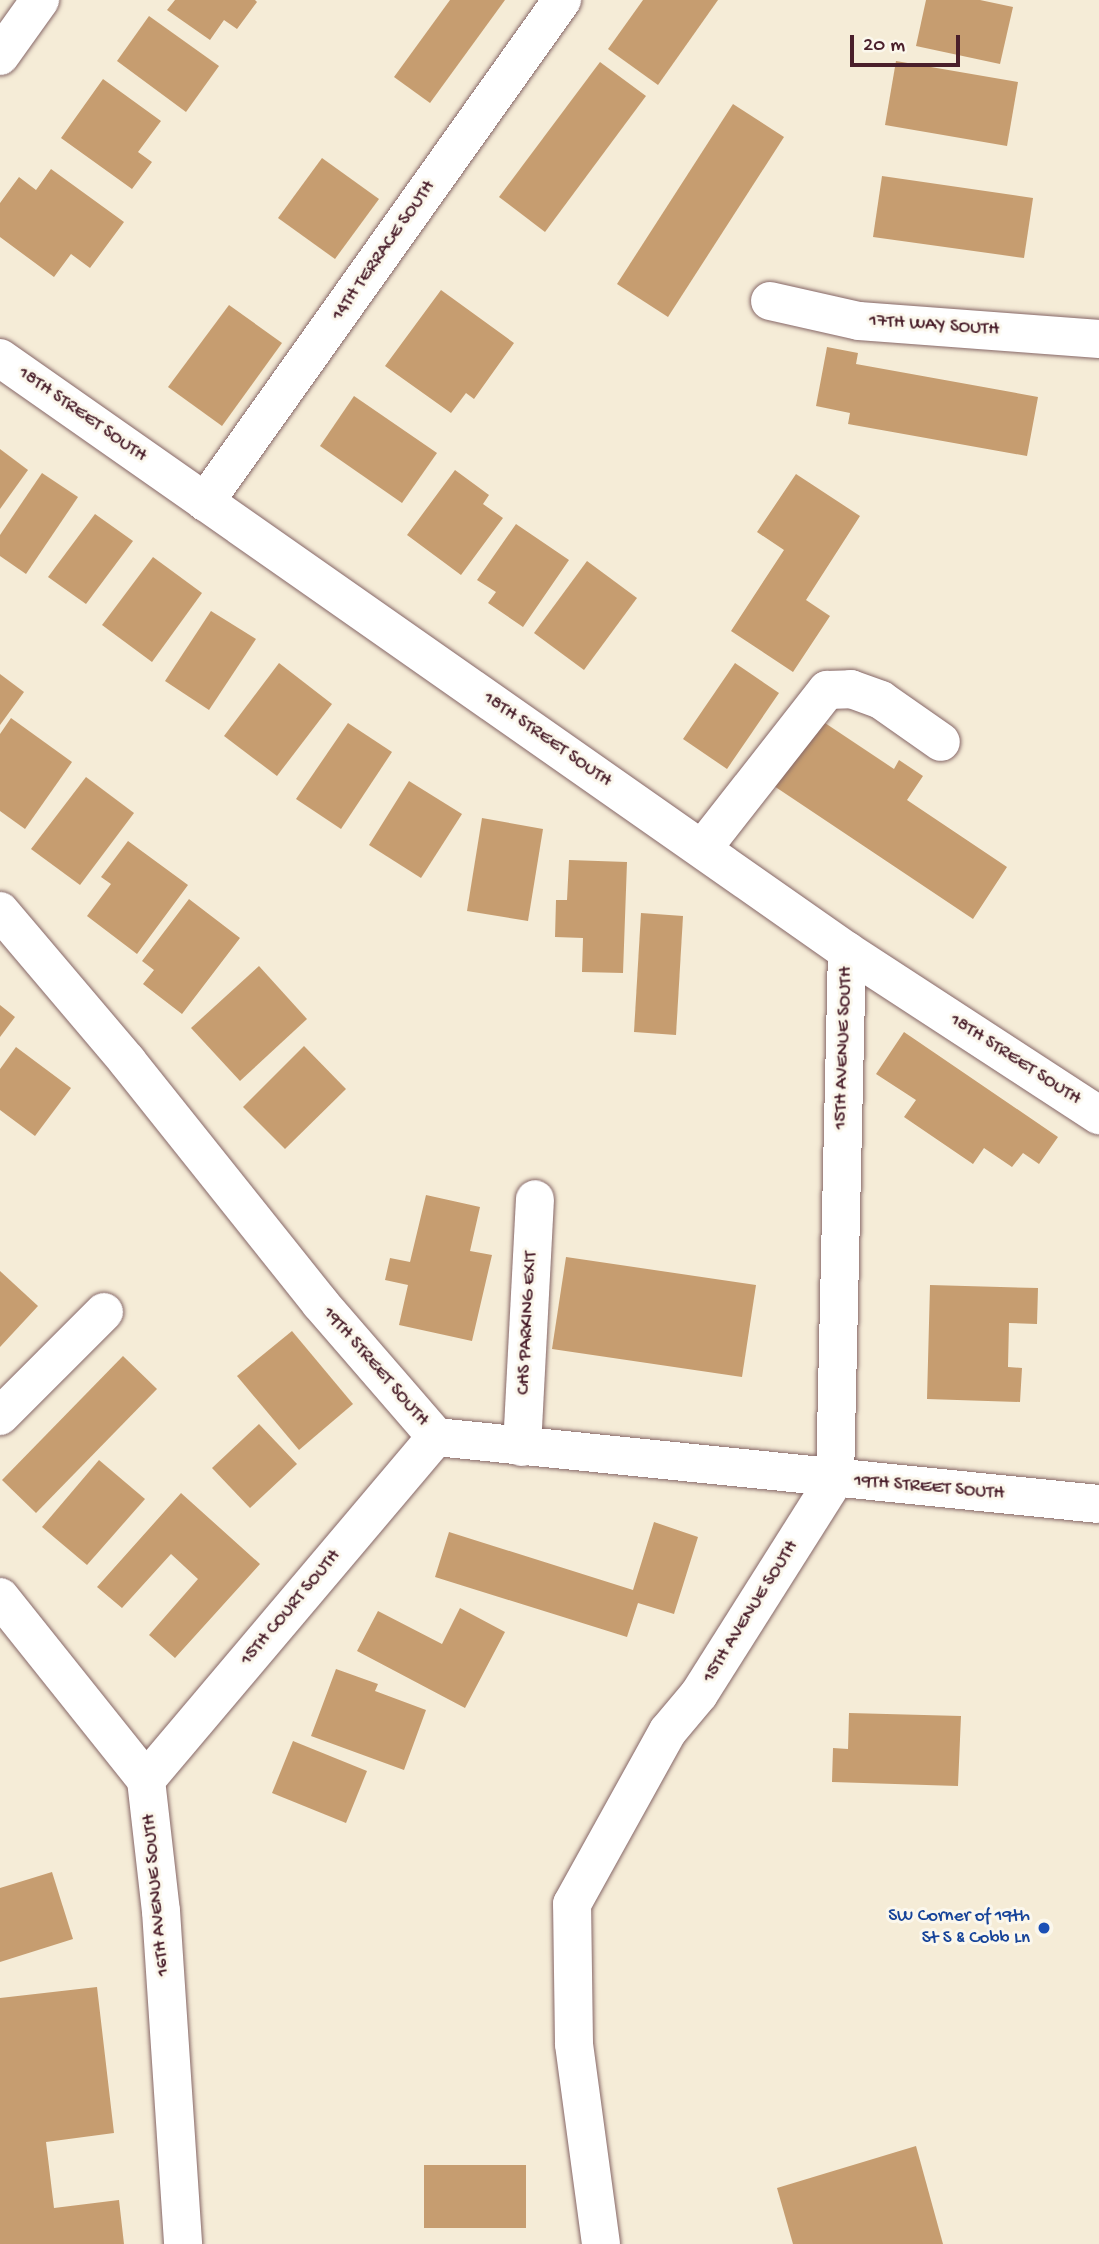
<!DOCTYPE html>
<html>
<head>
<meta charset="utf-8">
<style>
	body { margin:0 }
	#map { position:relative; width:1099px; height:2244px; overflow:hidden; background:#f5ecd7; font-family:"Gochi Hand",sans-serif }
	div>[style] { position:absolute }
	.building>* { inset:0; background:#c69d70 }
	.roads { filter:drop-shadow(0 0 2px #866767) drop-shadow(0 0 2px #866767) }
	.minor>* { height:38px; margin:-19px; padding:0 19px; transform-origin:19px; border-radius:19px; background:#fff }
	.dots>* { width:19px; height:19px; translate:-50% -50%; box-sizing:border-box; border:4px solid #fbf7ec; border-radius:50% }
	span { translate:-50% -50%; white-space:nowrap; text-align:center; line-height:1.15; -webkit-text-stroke:6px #fbf7ec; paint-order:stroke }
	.street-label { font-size:19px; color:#4a1f2b }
	.transit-label { font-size:19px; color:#164399 }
	.right { translate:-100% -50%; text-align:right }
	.scale { position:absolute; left:850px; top:35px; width:110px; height:32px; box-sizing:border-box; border:4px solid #4a1f2b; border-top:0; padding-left:9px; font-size:21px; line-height:24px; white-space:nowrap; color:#4a1f2b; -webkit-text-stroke:5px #fbf7ec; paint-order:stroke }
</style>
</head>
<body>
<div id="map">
	<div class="building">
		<div style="clip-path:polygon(175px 0,255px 0,257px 2px,237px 29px,224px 20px,210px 40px,167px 10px)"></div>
		<div style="clip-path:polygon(450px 0,505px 0,430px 103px,394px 77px)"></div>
		<div style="clip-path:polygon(643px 0,718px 0,658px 85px,608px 49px)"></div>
		<div style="clip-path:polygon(926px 0,980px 0,1013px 7px,1000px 64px,916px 46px)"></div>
		<div style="clip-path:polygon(149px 16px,219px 66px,186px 112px,117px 61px)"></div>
		<div style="clip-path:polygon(896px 61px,1018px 82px,1007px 146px,885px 125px)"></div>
		<div style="clip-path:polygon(600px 62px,646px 96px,545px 232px,499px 197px)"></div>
		<div style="clip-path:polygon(103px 79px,161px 121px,138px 152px,152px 162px,132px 189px,61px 138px)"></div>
		<div style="clip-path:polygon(733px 104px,784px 137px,668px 317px,617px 284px)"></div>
		<div style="clip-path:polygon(322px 158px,379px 199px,335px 259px,278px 218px)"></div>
		<div style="clip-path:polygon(51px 169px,124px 222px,90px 268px,71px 254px,54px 277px,0 237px,0 203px,19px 177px,36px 190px)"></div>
		<div style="clip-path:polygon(882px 176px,1033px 198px,1024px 258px,873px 237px)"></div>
		<div style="clip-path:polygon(441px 290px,514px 343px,474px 399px,466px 393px,451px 413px,385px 366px)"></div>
		<div style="clip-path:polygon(229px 305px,282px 343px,222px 426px,168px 387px)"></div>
		<div style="clip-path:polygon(827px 347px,858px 353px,856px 364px,1038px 397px,1027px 456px,848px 424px,850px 413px,816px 406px)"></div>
		<div style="clip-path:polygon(354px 396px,437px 453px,402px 503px,320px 446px)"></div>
		<div style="clip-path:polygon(0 449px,28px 470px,0 509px)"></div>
		<div style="clip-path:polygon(455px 470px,489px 495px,483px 504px,503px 518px,461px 575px,407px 535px)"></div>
		<div style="clip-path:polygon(42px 473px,78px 497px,26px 574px,0 556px,0 535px)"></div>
		<div style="clip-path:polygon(796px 474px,860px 516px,806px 600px,830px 616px,793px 672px,731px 631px,784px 550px,757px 532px)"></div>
		<div style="clip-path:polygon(95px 514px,133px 541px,86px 604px,48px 577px)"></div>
		<div style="clip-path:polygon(516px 524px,569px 560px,523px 627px,488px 603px,496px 592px,477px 580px)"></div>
		<div style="clip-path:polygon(153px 557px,202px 593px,152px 662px,102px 625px)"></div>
		<div style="clip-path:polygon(587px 561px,637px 598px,584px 670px,534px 633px)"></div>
		<div style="clip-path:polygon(211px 611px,256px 639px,209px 710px,165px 681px)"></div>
		<div style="clip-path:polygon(279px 663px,332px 704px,277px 776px,224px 736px)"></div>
		<div style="clip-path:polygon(735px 663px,779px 693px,727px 769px,683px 739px)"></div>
		<div style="clip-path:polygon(0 674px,24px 692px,0 725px)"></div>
		<div style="clip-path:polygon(816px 717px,894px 769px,899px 760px,923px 776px,907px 800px,1007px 867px,973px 919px,771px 784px)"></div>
		<div style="clip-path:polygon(11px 718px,72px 762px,25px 829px,0 811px,0 734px)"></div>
		<div style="clip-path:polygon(348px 723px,392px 752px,341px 829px,296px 799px)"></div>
		<div style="clip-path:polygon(86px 777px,134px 813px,80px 885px,31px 849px)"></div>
		<div style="clip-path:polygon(409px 781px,462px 814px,421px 878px,369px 845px)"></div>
		<div style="clip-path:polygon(482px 818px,543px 829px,528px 921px,467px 911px)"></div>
		<div style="clip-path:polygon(128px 841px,188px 885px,137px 954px,87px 916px,111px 884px,101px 877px)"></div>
		<div style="clip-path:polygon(569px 860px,627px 862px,623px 973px,582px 972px,583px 938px,555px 937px,556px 900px,567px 900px)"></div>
		<div style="clip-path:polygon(189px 899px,240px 938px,182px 1014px,143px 984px,154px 970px,142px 961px)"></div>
		<div style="clip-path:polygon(641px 913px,683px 916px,676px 1035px,634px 1032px)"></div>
		<div style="clip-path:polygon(259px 966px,307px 1019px,240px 1081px,191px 1028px)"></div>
		<div style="clip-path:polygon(0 1005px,15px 1017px,0 1037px)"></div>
		<div style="clip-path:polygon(904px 1032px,1058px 1137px,1039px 1164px,1023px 1153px,1012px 1167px,984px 1148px,973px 1164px,904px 1117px,916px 1100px,876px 1074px)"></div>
		<div style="clip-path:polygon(304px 1046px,346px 1089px,285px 1149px,243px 1107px)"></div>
		<div style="clip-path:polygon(16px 1047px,71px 1088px,35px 1136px,0 1110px,0 1069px)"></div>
		<div style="clip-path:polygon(426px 1195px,480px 1207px,470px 1251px,492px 1255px,472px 1341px,399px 1325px,408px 1285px,385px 1280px,390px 1258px,410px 1262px)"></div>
		<div style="clip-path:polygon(566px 1257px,756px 1285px,742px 1377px,552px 1349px)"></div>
		<div style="clip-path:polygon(0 1271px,38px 1306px,0 1347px)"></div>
		<div style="clip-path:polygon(930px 1285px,1038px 1288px,1037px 1324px,1009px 1323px,1008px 1367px,1022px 1368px,1020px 1402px,927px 1399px)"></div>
		<div style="clip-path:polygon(292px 1331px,353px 1404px,299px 1450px,237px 1376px)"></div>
		<div style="clip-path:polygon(123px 1356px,157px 1389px,36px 1513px,2px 1480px)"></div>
		<div style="clip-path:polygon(259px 1424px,297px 1464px,250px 1508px,212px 1468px)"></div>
		<div style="clip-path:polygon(99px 1460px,145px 1499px,87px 1565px,42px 1527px)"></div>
		<div style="clip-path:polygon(181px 1493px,260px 1564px,175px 1658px,149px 1635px,198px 1579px,171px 1554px,122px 1608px,97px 1587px)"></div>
		<div style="clip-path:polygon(654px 1522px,698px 1537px,674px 1614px,638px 1603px,627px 1637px,435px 1577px,449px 1532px,633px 1590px)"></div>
		<div style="clip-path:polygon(460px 1608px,505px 1632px,465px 1708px,357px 1651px,378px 1611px,442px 1644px)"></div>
		<div style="clip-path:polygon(336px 1669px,378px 1684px,375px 1691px,426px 1710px,404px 1770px,311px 1736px)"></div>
		<div style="clip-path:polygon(849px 1713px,961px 1716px,958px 1786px,832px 1782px,833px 1748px,848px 1749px)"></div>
		<div style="clip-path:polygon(293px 1741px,367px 1771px,346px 1823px,272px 1793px)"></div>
		<div style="clip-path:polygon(52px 1872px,73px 1939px,0 1962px,0 1888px)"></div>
		<div style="clip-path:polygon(97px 1987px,114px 2133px,46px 2142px,54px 2208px,119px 2200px,124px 2244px,0 2244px,0 1998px)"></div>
		<div style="clip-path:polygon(916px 2146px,943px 2244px,793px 2244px,777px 2188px)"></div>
		<div style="clip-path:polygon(424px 2165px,526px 2165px,526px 2228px,424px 2228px)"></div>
	</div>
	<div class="roads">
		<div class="minor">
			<div style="left:0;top:56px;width:69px;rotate:-54.5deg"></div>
			<div style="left:770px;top:301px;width:91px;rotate:12.7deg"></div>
			<div style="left:859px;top:321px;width:241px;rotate:4.3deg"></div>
			<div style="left:0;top:358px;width:1034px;rotate:35deg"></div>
			<div style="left:847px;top:951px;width:301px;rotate:33.1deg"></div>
			<div style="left:205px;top:502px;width:616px;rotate:-54.58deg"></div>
			<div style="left:703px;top:848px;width:201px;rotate:-51.9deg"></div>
			<div style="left:827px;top:690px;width:24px;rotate:-2deg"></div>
			<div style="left:851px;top:689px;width:32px;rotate:20deg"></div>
			<div style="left:881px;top:700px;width:73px;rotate:35deg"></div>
			<div style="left:0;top:911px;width:197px;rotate:49.7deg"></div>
			<div style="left:127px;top:1061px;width:310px;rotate:51.4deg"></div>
			<div style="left:320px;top:1303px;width:177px;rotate:49.1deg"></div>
			<div style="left:436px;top:1437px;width:666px;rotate:5.77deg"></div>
			<div style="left:0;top:1416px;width:147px;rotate:-45deg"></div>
			<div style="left:522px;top:1447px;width:248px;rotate:-87deg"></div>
			<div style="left:0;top:1597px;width:234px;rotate:51.4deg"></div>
			<div style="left:146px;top:1780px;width:132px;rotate:83.5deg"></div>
			<div style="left:161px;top:1911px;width:334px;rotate:86.2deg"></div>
			<div style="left:146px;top:1780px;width:449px;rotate:-49.8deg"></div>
			<div style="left:601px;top:2244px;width:202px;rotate:-97.7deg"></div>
			<div style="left:574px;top:2044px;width:140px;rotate:-90.8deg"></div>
			<div style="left:572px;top:1904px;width:198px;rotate:-61deg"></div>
			<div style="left:668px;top:1731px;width:48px;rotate:-50deg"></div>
			<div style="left:699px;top:1694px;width:254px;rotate:-57.7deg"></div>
			<div style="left:835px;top:1479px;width:528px;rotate:-88.7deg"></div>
		</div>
	</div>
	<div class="dots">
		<div style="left:1044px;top:1928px;background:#1a4fb4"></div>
	</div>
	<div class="street-label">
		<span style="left:384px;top:251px;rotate:-55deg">14TH TERRACE SOUTH</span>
		<span style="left:934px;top:326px;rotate:4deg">17TH WAY SOUTH</span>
		<span style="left:82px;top:415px;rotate:35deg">18TH STREET SOUTH</span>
		<span style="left:547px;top:740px;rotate:35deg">18TH STREET SOUTH</span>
		<span style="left:844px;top:1048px;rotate:-88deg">15TH AVENUE SOUTH</span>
		<span style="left:1015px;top:1060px;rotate:33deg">18TH STREET SOUTH</span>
		<span style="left:528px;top:1323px;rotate:-87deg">CHS PARKING EXIT</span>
		<span style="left:375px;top:1367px;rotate:49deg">19TH STREET SOUTH</span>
		<span style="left:929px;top:1488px;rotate:5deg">19TH STREET SOUTH</span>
		<span style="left:291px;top:1608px;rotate:-50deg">15TH COURT SOUTH</span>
		<span style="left:751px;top:1612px;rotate:-58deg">15TH AVENUE SOUTH</span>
		<span style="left:157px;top:1895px;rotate:-95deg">16TH AVENUE SOUTH</span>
	</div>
	<div class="transit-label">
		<span class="right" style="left:1030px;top:1928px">SW Corner of 19th<br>St S &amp; Cobb Ln</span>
	</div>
	<div class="scale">20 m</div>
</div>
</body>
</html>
